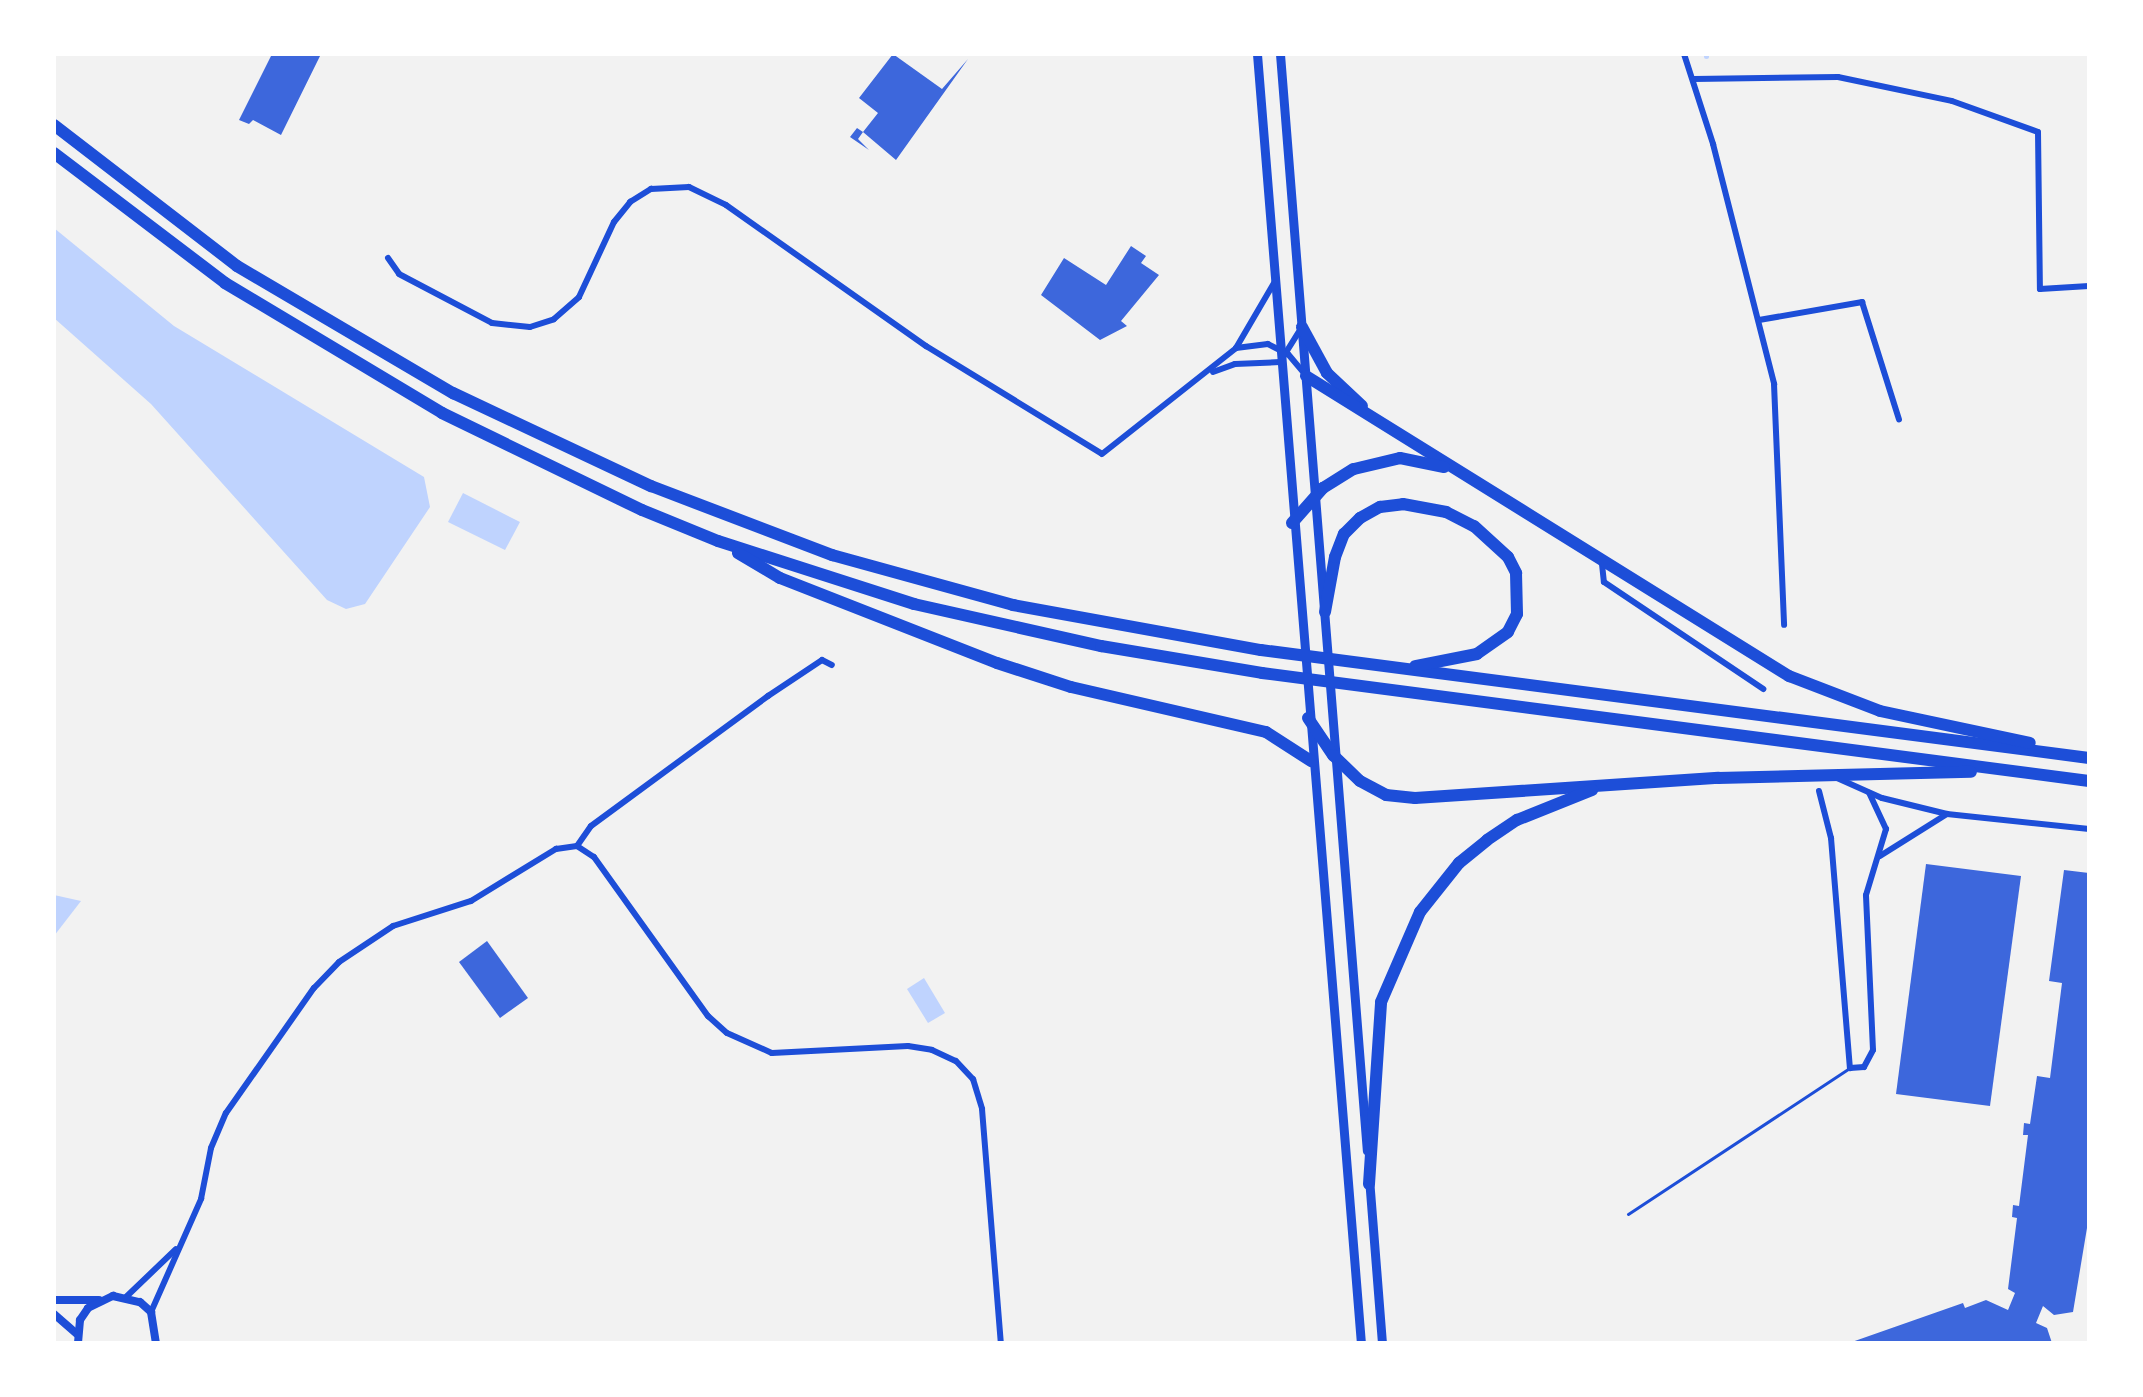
<!DOCTYPE html>
<html>
<head>
<meta charset="utf-8">
<style>
	body { margin:0 }
	#map { position:relative; width:2143px; height:1397px; overflow:hidden; background:#f2f2f2; font-family:"DejaVu Sans",sans-serif }
	div>[style] { position:absolute }
	.water>* { inset:0; background:#bfd3fe }
	.stream>* { height:5px; margin:-2.5px; padding:0 2.5px; transform-origin:2.5px; border-radius:2.5px; background:#bfd3fe }
	.building>* { inset:0; background:#3d67dc }
	.service>* { height:3px; margin:-1.5px; padding:0 1.5px; transform-origin:1.5px; border-radius:1.5px; background:#1d4ed8 }
	.minor>* { height:6px; margin:-3px; padding:0 3px; transform-origin:3px; border-radius:3px; background:#1d4ed8 }
	.tertiary>* { height:8px; margin:-4px; padding:0 4px; transform-origin:4px; border-radius:4px; background:#1d4ed8 }
	.secondary>* { height:9px; margin:-4.5px; padding:0 4.5px; transform-origin:4.5px; border-radius:4.5px; background:#1d4ed8 }
	.motorway>* { height:12px; margin:-6px; padding:0 6px; transform-origin:6px; border-radius:6px; background:#1d4ed8 }
	span { translate:-50% -50%; white-space:nowrap; text-align:center; line-height:1.15; -webkit-text-stroke:8px #fff; paint-order:stroke }
	.frame { position:absolute; inset:0; border:56px solid #fff; pointer-events:none }
</style>
</head>
<body>
<div id="map">
	<div class="water">
		<div style="clip-path:polygon(54px 228px,174px 326px,424px 477px,430px 507px,365px 604px,346px 609px,327px 600px,151px 404px,54px 318px)"></div>
		<div style="clip-path:polygon(463px 493px,520px 522px,505px 550px,448px 522px)"></div>
		<div style="clip-path:polygon(54px 895px,81px 901px,54px 936px)"></div>
		<div style="clip-path:polygon(924px 978px,945px 1013px,928px 1023px,907px 989px)"></div>
	</div>
	<div class="stream">
		<div style="left:1706px;top:54px;width:2px;rotate:90deg"></div>
	</div>
	<div class="building">
		<div style="clip-path:polygon(272px 54px,321px 54px,281px 135px,253px 120px,249px 124px,239px 120px)"></div>
		<div style="clip-path:polygon(893px 54px,942px 89px,968px 59px,896px 160px,863px 132px,858px 139px,869px 150px,850px 137px,857px 128px,863px 132px,878px 113px,859px 98px)"></div>
		<div style="clip-path:polygon(1131px 246px,1146px 256px,1141px 263px,1159px 275px,1121px 321px,1127px 326px,1100px 340px,1041px 295px,1064px 258px,1106px 285px)"></div>
		<div style="clip-path:polygon(1926px 864px,2021px 876px,1990px 1106px,1896px 1094px)"></div>
		<div style="clip-path:polygon(2064px 870px,2089px 873px,2089px 1216px,2073px 1312px,2054px 1315px,2043px 1306px,2036px 1323px,2047px 1328px,2052px 1343px,1849px 1343px,1963px 1303px,1965px 1308px,1986px 1300px,2008px 1310px,2015px 1293px,2008px 1289px,2017px 1218px,2012px 1217px,2013px 1205px,2019px 1206px,2028px 1135px,2023px 1135px,2024px 1123px,2030px 1124px,2037px 1076px,2050px 1078px,2062px 983px,2049px 981px)"></div>
		<div style="clip-path:polygon(487px 941px,528px 998px,500px 1018px,459px 962px)"></div>
	</div>
	<div class="service">
		<div style="left:1628px;top:1214px;width:263px;rotate:-33.4deg"></div>
	</div>
	<div class="minor">
		<div style="left:1684px;top:54px;width:95px;rotate:72.1deg"></div>
		<div style="left:1713px;top:144px;width:248px;rotate:75.7deg"></div>
		<div style="left:1774px;top:384px;width:241px;rotate:87.6deg"></div>
		<div style="left:1694px;top:79px;width:144px;rotate:-0.8deg"></div>
		<div style="left:1838px;top:77px;width:116px;rotate:11.9deg"></div>
		<div style="left:1952px;top:101px;width:91px;rotate:19.8deg"></div>
		<div style="left:2038px;top:132px;width:157px;rotate:89.3deg"></div>
		<div style="left:2040px;top:289px;width:49px;rotate:-3.5deg"></div>
		<div style="left:388px;top:258px;width:19px;rotate:55deg"></div>
		<div style="left:399px;top:274px;width:105px;rotate:27.8deg"></div>
		<div style="left:492px;top:323px;width:38px;rotate:6deg"></div>
		<div style="left:530px;top:327px;width:25px;rotate:-18deg"></div>
		<div style="left:554px;top:319px;width:33px;rotate:-41deg"></div>
		<div style="left:579px;top:297px;width:83px;rotate:-65deg"></div>
		<div style="left:614px;top:222px;width:26px;rotate:-51deg"></div>
		<div style="left:630px;top:202px;width:25px;rotate:-32deg"></div>
		<div style="left:651px;top:189px;width:38px;rotate:-3deg"></div>
		<div style="left:689px;top:187px;width:41px;rotate:25.9deg"></div>
		<div style="left:726px;top:205px;width:245px;rotate:35.2deg"></div>
		<div style="left:926px;top:346px;width:206px;rotate:31.5deg"></div>
		<div style="left:1102px;top:454px;width:171px;rotate:-38.3deg"></div>
		<div style="left:1236px;top:348px;width:75px;rotate:-59.7deg"></div>
		<div style="left:1759px;top:320px;width:105px;rotate:-9.9deg"></div>
		<div style="left:1862px;top:302px;width:123px;rotate:72.5deg"></div>
		<div style="left:1236px;top:348px;width:32px;rotate:-7deg"></div>
		<div style="left:1268px;top:344px;width:22px;rotate:27deg"></div>
		<div style="left:1288px;top:354px;width:25px;rotate:50deg"></div>
		<div style="left:1213px;top:372px;width:23px;rotate:-20deg"></div>
		<div style="left:1235px;top:364px;width:45px;rotate:-2.5deg"></div>
		<div style="left:1280px;top:362px;width:39px;rotate:-58deg"></div>
		<div style="left:1602px;top:564px;width:18px;rotate:84deg"></div>
		<div style="left:1604px;top:582px;width:192px;rotate:33.9deg"></div>
		<div style="left:1837px;top:778px;width:49px;rotate:24deg"></div>
		<div style="left:1882px;top:798px;width:67px;rotate:13.8deg"></div>
		<div style="left:1947px;top:814px;width:143px;rotate:6deg"></div>
		<div style="left:1819px;top:791px;width:49px;rotate:75.7deg"></div>
		<div style="left:1831px;top:838px;width:231px;rotate:85.3deg"></div>
		<div style="left:1850px;top:1068px;width:14px;rotate:-4deg"></div>
		<div style="left:1864px;top:1067px;width:19px;rotate:-62deg"></div>
		<div style="left:1873px;top:1050px;width:155px;rotate:-92.6deg"></div>
		<div style="left:1866px;top:895px;width:69px;rotate:-73.1deg"></div>
		<div style="left:1886px;top:829px;width:40px;rotate:-115deg"></div>
		<div style="left:577px;top:846px;width:20px;rotate:33deg"></div>
		<div style="left:594px;top:857px;width:196px;rotate:54.4deg"></div>
		<div style="left:708px;top:1016px;width:25px;rotate:42deg"></div>
		<div style="left:727px;top:1033px;width:49px;rotate:24deg"></div>
		<div style="left:772px;top:1053px;width:136px;rotate:-2.9deg"></div>
		<div style="left:908px;top:1046px;width:24px;rotate:9deg"></div>
		<div style="left:932px;top:1050px;width:26px;rotate:25deg"></div>
		<div style="left:956px;top:1061px;width:25px;rotate:47deg"></div>
		<div style="left:973px;top:1079px;width:31px;rotate:73deg"></div>
		<div style="left:982px;top:1109px;width:235px;rotate:85.4deg"></div>
		<div style="left:577px;top:846px;width:24px;rotate:-55deg"></div>
		<div style="left:591px;top:826px;width:220px;rotate:-36.3deg"></div>
		<div style="left:768px;top:696px;width:65px;rotate:-33.7deg"></div>
		<div style="left:822px;top:660px;width:11px;rotate:27deg"></div>
		<div style="left:1880px;top:856px;width:79px;rotate:-32.1deg"></div>
		<div style="left:126px;top:1297px;width:69px;rotate:-43.8deg"></div>
		<div style="left:151px;top:1312px;width:124px;rotate:-66.1deg"></div>
		<div style="left:201px;top:1199px;width:52px;rotate:-78.9deg"></div>
		<div style="left:211px;top:1148px;width:38px;rotate:-67deg"></div>
		<div style="left:226px;top:1113px;width:153px;rotate:-54.9deg"></div>
		<div style="left:314px;top:988px;width:36px;rotate:-46deg"></div>
		<div style="left:339px;top:962px;width:65px;rotate:-33.7deg"></div>
		<div style="left:393px;top:926px;width:82px;rotate:-17.8deg"></div>
		<div style="left:471px;top:901px;width:100px;rotate:-31.5deg"></div>
		<div style="left:556px;top:849px;width:21px;rotate:-8deg"></div>
	</div>
	<div class="tertiary">
		<div style="left:54px;top:1300px;width:45px"></div>
		<div style="left:54px;top:1314px;width:30px;rotate:41deg"></div>
		<div style="left:78px;top:1343px;width:23px;rotate:-85deg"></div>
		<div style="left:80px;top:1320px;width:14px;rotate:-56deg"></div>
		<div style="left:88px;top:1308px;width:28px;rotate:-26deg"></div>
		<div style="left:113px;top:1296px;width:28px;rotate:13deg"></div>
		<div style="left:140px;top:1302px;width:15px;rotate:42deg"></div>
		<div style="left:151px;top:1312px;width:31px;rotate:81deg"></div>
	</div>
	<div class="secondary">
		<div style="left:1257px;top:54px;width:1293px;rotate:85.39deg"></div>
		<div style="left:1280px;top:54px;width:1100px;rotate:85.47deg"></div>
		<div style="left:1369px;top:1178px;width:166px;rotate:85.5deg"></div>
	</div>
	<div class="motorway">
		<div style="left:54px;top:125px;width:231px;rotate:37.6deg"></div>
		<div style="left:237px;top:266px;width:251px;rotate:30.5deg"></div>
		<div style="left:453px;top:393px;width:219px;rotate:25.2deg"></div>
		<div style="left:651px;top:486px;width:194px;rotate:20.9deg"></div>
		<div style="left:832px;top:555px;width:188px;rotate:15.4deg"></div>
		<div style="left:1013px;top:605px;width:252px;rotate:10.3deg"></div>
		<div style="left:1261px;top:650px;width:835px;rotate:7.43deg"></div>
		<div style="left:54px;top:153px;width:215px;rotate:37.2deg"></div>
		<div style="left:225px;top:283px;width:253px;rotate:30.9deg"></div>
		<div style="left:442px;top:413px;width:222px;rotate:25.9deg"></div>
		<div style="left:642px;top:510px;width:82px;rotate:22.2deg"></div>
		<div style="left:718px;top:541px;width:206px;rotate:17.8deg"></div>
		<div style="left:914px;top:604px;width:192px;rotate:12.7deg"></div>
		<div style="left:1101px;top:646px;width:163px;rotate:9.5deg"></div>
		<div style="left:1262px;top:673px;width:834px;rotate:7.44deg"></div>
		<div style="left:1302px;top:327px;width:52px;rotate:61.5deg"></div>
		<div style="left:1327px;top:373px;width:48px;rotate:43.3deg"></div>
		<div style="left:1306px;top:376px;width:569px;rotate:31.85deg"></div>
		<div style="left:1789px;top:676px;width:97px;rotate:21deg"></div>
		<div style="left:1880px;top:711px;width:153px;rotate:12deg"></div>
		<div style="left:1292px;top:523px;width:47px;rotate:-48.5deg"></div>
		<div style="left:1323px;top:488px;width:36px;rotate:-32deg"></div>
		<div style="left:1354px;top:469px;width:47px;rotate:-13.4deg"></div>
		<div style="left:1400px;top:458px;width:45px;rotate:11.6deg"></div>
		<div style="left:738px;top:553px;width:49px;rotate:30.8deg"></div>
		<div style="left:780px;top:578px;width:233px;rotate:21.4deg"></div>
		<div style="left:997px;top:663px;width:78px;rotate:18deg"></div>
		<div style="left:1071px;top:687px;width:200px;rotate:13deg"></div>
		<div style="left:1266px;top:732px;width:54px;rotate:32.8deg"></div>
		<div style="left:1325px;top:612px;width:56px;rotate:-79.7deg"></div>
		<div style="left:1335px;top:557px;width:25px;rotate:-69deg"></div>
		<div style="left:1344px;top:534px;width:23px;rotate:-45deg"></div>
		<div style="left:1360px;top:518px;width:23px;rotate:-29deg"></div>
		<div style="left:1380px;top:507px;width:23px;rotate:-7deg"></div>
		<div style="left:1403px;top:504px;width:44px;rotate:10.5deg"></div>
		<div style="left:1446px;top:512px;width:31px;rotate:27deg"></div>
		<div style="left:1474px;top:526px;width:46px;rotate:42.4deg"></div>
		<div style="left:1508px;top:557px;width:18px;rotate:63deg"></div>
		<div style="left:1516px;top:573px;width:41px;rotate:88.6deg"></div>
		<div style="left:1517px;top:614px;width:20px;rotate:117deg"></div>
		<div style="left:1508px;top:632px;width:38px;rotate:145deg"></div>
		<div style="left:1477px;top:654px;width:63px;rotate:169deg"></div>
		<div style="left:1308px;top:718px;width:45px;rotate:56deg"></div>
		<div style="left:1333px;top:755px;width:37px;rotate:44deg"></div>
		<div style="left:1360px;top:781px;width:30px;rotate:28deg"></div>
		<div style="left:1386px;top:795px;width:29px;rotate:6deg"></div>
		<div style="left:1415px;top:798px;width:304px;rotate:-3.8deg"></div>
		<div style="left:1718px;top:778px;width:253px;rotate:-1.4deg"></div>
		<div style="left:1369px;top:1184px;width:182px;rotate:-86.2deg"></div>
		<div style="left:1381px;top:1002px;width:98px;rotate:-66.6deg"></div>
		<div style="left:1420px;top:912px;width:63px;rotate:-51.5deg"></div>
		<div style="left:1459px;top:863px;width:36px;rotate:-39deg"></div>
		<div style="left:1487px;top:840px;width:36px;rotate:-34deg"></div>
		<div style="left:1517px;top:820px;width:81px;rotate:-21.8deg"></div>
	</div>
	<div class="frame"></div>
</div>
</body>
</html>
